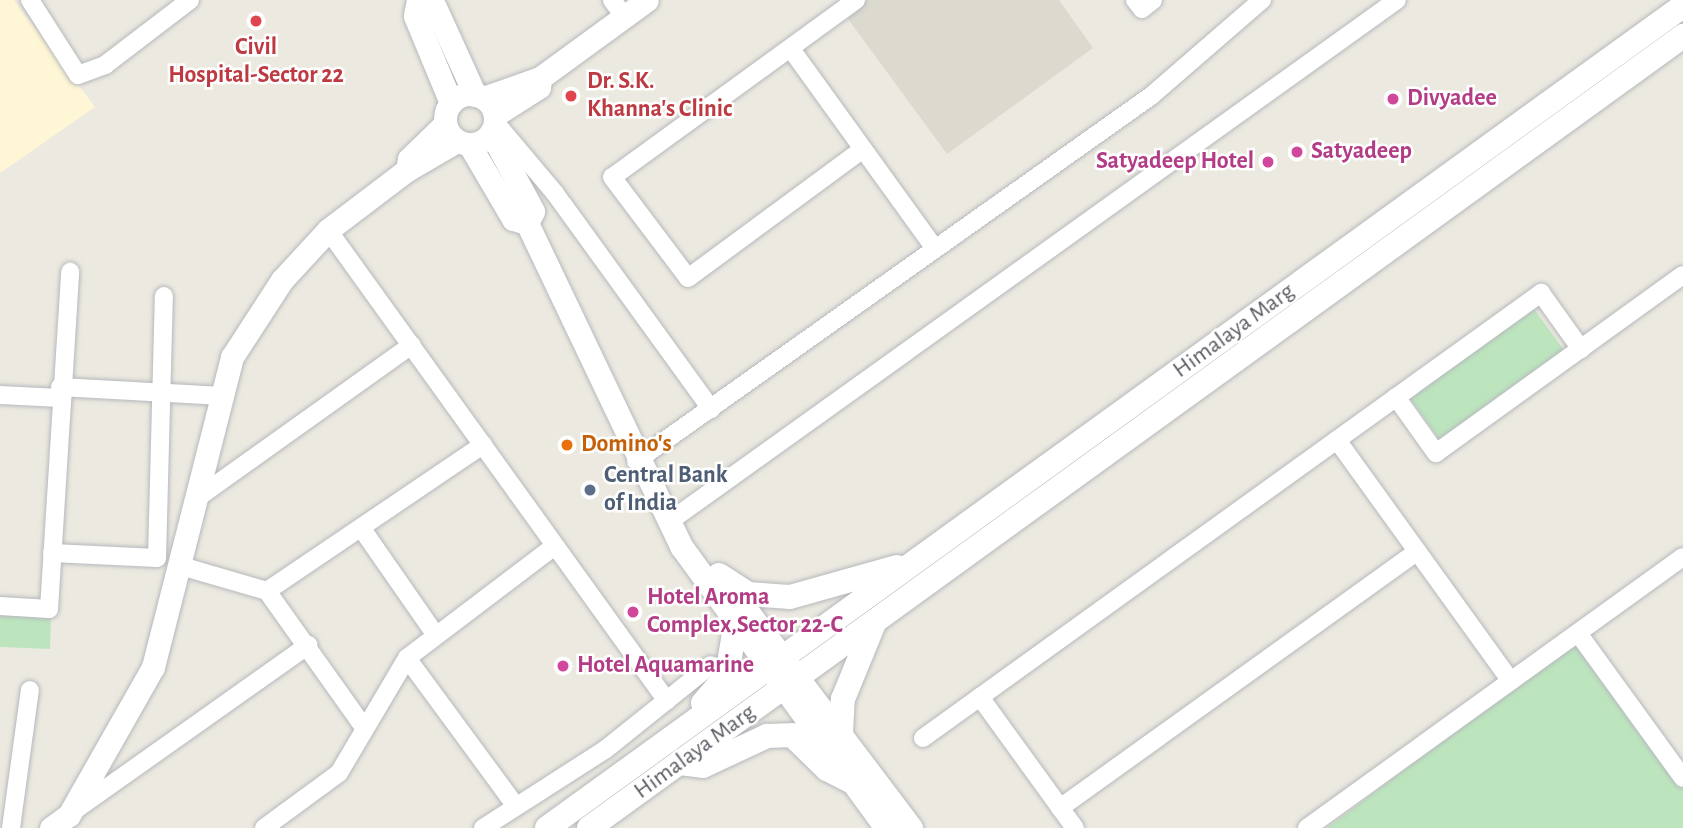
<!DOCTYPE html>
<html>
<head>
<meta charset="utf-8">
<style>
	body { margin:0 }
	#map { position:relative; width:1683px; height:828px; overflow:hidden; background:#eceae0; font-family:"Alegreya Sans",sans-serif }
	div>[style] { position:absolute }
	.commercial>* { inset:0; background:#fef6d4 }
	.education>* { inset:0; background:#dcd9cf }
	.green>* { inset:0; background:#bce5be }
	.roads { filter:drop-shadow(0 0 2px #b6b8bd) drop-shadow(0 0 2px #b6b8bd) }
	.minor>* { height:18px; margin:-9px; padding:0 9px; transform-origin:9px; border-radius:9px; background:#fff }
	.tertiary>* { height:23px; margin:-11.5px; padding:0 11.5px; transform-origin:11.5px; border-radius:11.5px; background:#fff }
	.tertiary>.ring { margin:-11.5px; padding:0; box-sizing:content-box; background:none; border:23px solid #fff; border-radius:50% }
	.secondary>* { height:24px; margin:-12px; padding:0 12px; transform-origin:12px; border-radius:12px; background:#fff }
	.dots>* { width:19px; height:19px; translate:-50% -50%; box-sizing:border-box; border:4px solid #fff; border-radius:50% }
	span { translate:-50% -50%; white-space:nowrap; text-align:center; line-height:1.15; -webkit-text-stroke:5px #fff; paint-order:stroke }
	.health-label { font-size:24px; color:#be3a42; font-weight:700 }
	.left { translate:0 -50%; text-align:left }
	.hotel-label { font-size:24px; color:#b23c85; font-weight:700 }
	.right { translate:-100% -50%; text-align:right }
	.street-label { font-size:24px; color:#595c62 }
	.food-label { font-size:24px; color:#c56008; font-weight:700 }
	.service-label { font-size:24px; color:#4e5e75; font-weight:700 }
</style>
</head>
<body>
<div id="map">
	<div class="commercial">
		<div style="clip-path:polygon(0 0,14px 0,95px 107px,0 173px)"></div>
	</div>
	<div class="education">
		<div style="clip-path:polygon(867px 0,1059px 0,1093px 48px,947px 154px,848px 19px)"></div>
	</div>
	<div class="green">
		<div style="clip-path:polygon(1532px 306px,1566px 353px,1441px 442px,1408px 395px)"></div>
		<div style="clip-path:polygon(0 614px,51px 616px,50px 649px,0 647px)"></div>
		<div style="clip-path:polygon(1573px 643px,1683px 787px,1683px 828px,1327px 828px)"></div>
	</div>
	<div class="roads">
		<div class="minor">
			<div style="left:30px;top:0;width:89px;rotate:57.4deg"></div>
			<div style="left:78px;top:75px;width:29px;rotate:-20deg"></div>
			<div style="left:105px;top:65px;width:107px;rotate:-37.4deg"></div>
			<div style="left:612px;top:0;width:21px;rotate:53deg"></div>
			<div style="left:856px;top:0;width:301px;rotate:144deg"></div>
			<div style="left:612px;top:177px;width:126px;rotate:53deg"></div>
			<div style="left:688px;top:278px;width:217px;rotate:-36.4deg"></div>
			<div style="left:1135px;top:0;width:11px;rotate:52deg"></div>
			<div style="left:1142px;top:9px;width:14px;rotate:-39deg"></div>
			<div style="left:791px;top:49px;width:246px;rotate:54.2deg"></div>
			<div style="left:495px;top:122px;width:92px;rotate:49.9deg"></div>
			<div style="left:554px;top:192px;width:268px;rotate:54.1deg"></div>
			<div style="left:328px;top:230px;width:580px;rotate:54.26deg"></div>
			<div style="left:60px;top:387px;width:163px;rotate:3.2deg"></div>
			<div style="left:0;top:395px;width:60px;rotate:2.9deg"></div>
			<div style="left:1396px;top:397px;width:69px;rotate:54.5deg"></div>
			<div style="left:1436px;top:453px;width:304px;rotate:-35.8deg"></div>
			<div style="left:1337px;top:440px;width:297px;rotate:54.2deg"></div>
			<div style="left:636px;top:461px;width:631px;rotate:-35.33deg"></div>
			<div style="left:1151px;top:96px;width:147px;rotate:-40.9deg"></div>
			<div style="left:200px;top:496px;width:260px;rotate:-35.5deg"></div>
			<div style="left:670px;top:521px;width:894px;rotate:-35.63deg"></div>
			<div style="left:362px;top:529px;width:128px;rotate:55.2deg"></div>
			<div style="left:52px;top:553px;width:105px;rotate:2.7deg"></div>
			<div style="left:157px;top:558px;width:262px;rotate:-88.5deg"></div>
			<div style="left:181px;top:566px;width:90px;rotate:16.2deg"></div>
			<div style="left:267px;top:591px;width:166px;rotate:54.6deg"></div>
			<div style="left:267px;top:591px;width:261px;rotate:-34.1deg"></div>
			<div style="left:0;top:606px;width:49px;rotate:3.5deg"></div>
			<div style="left:49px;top:609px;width:338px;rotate:-86.4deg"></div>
			<div style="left:1578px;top:633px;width:179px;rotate:54.1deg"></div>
			<div style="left:407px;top:658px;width:182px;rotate:53.7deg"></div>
			<div style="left:980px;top:697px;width:162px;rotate:54.1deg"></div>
			<div style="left:923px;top:738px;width:762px;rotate:-35.76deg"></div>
			<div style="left:1541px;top:293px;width:69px;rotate:54.5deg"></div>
			<div style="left:1060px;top:808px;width:440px;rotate:-35.7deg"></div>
			<div style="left:71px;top:813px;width:291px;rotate:-35.3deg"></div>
			<div style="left:11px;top:828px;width:139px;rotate:-82.2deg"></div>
			<div style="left:264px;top:828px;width:93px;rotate:-36.3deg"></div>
			<div style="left:339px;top:773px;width:134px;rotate:-59.4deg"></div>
			<div style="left:407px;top:658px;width:182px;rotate:-37.2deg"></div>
			<div style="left:483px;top:828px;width:146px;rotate:-32.7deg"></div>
			<div style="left:606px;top:749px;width:134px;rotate:-38.7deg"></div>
			<div style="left:1307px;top:828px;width:463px;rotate:-35.8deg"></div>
		</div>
		<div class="tertiary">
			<div style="left:418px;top:0;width:16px;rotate:101deg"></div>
			<div style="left:415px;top:16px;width:94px;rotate:67.5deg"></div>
			<div style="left:419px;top:0;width:17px;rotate:24deg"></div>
			<div style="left:435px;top:7px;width:97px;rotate:65.6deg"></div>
			<div style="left:540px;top:78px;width:132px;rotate:-36.1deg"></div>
			<div class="ring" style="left:445px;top:94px;width:27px;height:27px"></div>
			<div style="left:483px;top:98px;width:60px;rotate:-19.3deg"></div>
			<div style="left:540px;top:78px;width:9px;rotate:96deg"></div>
			<div style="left:539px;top:87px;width:52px;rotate:147.5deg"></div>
			<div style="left:445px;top:124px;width:50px;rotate:135.8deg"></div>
			<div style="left:409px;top:159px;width:11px;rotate:100deg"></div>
			<div style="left:407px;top:170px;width:58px;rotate:-30.1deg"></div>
			<div style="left:469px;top:144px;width:87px;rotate:59.6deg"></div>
			<div style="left:513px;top:219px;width:15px;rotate:16deg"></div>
			<div style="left:527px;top:223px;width:13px;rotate:-63deg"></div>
			<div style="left:533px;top:211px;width:89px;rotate:-118.3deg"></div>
			<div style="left:527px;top:223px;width:358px;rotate:64.5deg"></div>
			<div style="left:681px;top:546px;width:349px;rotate:54deg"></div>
			<div style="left:726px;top:583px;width:307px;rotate:52.9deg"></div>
			<div style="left:51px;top:828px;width:22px;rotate:-36deg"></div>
			<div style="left:69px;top:815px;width:170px;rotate:-60.4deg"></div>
			<div style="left:153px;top:667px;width:320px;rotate:-75.7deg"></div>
			<div style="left:232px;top:357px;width:92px;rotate:-57deg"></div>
			<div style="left:282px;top:280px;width:68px;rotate:-47.4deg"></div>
			<div style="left:328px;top:230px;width:99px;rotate:-37.2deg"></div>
		</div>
		<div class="secondary">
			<div style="left:719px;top:575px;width:35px;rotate:33deg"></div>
			<div style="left:748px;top:594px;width:42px;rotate:4.1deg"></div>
			<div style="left:790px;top:597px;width:111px;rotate:-15.7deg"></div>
			<div style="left:703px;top:703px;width:37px;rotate:-49deg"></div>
			<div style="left:727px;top:675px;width:54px;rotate:-80.4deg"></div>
			<div style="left:841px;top:733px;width:34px;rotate:-87deg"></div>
			<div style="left:843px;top:699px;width:84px;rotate:-67.7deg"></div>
			<div style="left:680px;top:763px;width:23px;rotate:7deg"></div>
			<div style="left:703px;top:766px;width:71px;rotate:-25.1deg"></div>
			<div style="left:767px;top:736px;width:25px;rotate:-2deg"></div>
			<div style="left:792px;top:735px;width:49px;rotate:44.2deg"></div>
			<div style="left:827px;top:769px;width:28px;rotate:27deg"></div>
			<div style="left:547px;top:828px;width:1402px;rotate:-35.89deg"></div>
			<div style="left:589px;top:828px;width:1351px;rotate:-35.9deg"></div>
		</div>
	</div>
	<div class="dots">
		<div style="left:256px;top:21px;background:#e0444e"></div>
		<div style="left:571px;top:96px;background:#e0444e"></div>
		<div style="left:1393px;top:99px;background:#d1479c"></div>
		<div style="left:1297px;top:152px;background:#d1479c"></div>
		<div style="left:1268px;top:162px;background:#d1479c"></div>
		<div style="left:567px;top:445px;background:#e8710a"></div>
		<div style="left:590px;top:490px;background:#5c6f8a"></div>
		<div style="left:633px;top:612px;background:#d1479c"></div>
		<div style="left:563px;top:666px;background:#d1479c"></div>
	</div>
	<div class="health-label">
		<span style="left:256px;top:62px">Civil<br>Hospital-Sector 22</span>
		<span class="left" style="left:587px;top:96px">Dr. S.K.<br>Khanna's Clinic</span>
	</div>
	<div class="hotel-label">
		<span class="left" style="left:1407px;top:99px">Divyadee</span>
		<span class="left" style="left:1311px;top:152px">Satyadeep</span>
		<span class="right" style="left:1254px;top:162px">Satyadeep Hotel</span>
		<span class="left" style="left:647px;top:612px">Hotel Aroma<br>Complex,Sector 22-C</span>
		<span class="left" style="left:577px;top:666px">Hotel Aquamarine</span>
	</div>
	<div class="street-label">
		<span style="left:1234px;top:331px;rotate:-36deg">Himalaya Marg</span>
		<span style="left:695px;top:752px;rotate:-36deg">Himalaya Marg</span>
	</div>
	<div class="food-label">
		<span class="left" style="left:581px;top:445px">Domino's</span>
	</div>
	<div class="service-label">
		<span class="left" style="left:604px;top:490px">Central Bank<br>of India</span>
	</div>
</div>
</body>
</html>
